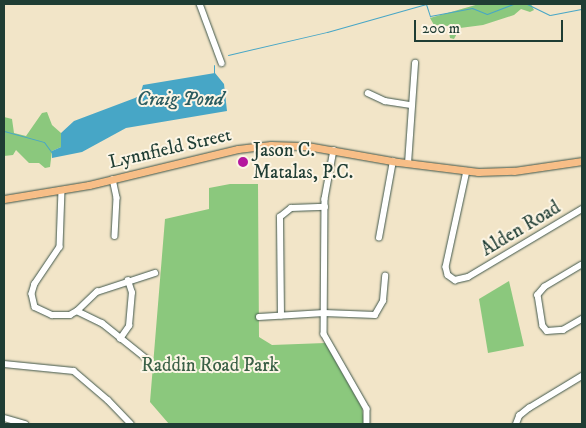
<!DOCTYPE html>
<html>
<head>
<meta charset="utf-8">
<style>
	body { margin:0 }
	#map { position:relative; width:586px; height:428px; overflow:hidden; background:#f2e5c8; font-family:"IM FELL DW Pica",serif }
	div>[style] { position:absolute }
	.green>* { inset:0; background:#8bc87d }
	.water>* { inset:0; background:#47a6c6 }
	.stream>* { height:1px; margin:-0.5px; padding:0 0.5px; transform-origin:0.5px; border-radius:0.5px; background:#47a6c6 }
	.roads { filter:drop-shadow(0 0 1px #3f564a) drop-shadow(0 0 1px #3f564a) }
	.minor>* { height:5.5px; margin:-2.75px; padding:0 2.75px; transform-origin:2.75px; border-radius:2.75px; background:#fff }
	.major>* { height:7px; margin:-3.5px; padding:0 3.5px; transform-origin:3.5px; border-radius:3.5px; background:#f7be87 }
	.dots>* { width:14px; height:14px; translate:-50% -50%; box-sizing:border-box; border:2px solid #fcf5e5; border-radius:50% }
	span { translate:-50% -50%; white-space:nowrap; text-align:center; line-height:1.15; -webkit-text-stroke:4px #fcf5e5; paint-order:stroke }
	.street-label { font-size:19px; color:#1f3d34 }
	.poi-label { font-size:19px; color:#1f3d34 }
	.left { translate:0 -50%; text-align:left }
	.park-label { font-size:19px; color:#3a6046 }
	.water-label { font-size:20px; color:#2b5c60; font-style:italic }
	.frame { position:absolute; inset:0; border:5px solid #1f3d34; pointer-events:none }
	.scale { position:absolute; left:414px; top:20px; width:149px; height:22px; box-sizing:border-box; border:2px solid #1f3d34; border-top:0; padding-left:6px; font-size:15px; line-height:18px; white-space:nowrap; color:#1f3d34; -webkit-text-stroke:4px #fcf5e5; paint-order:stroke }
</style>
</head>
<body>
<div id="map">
	<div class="green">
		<div style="clip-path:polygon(479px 4px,531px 4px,534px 10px,530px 12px,521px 9px,514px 15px,483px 25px,460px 28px,454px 39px,450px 38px,448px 26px,434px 25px,430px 18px)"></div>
		<div style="clip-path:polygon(47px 112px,52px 125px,61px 133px,61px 147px,52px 151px,50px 167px,45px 168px,39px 163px,29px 163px,16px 150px,13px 155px,4px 156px,4px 117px,12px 119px,14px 133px,26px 136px,42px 113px)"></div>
		<div style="clip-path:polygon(230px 184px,258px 184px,259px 337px,272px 345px,325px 343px,362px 408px,364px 424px,169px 424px,150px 402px,165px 219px,209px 209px,209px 188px)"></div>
		<div style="clip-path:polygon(509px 281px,524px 346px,488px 353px,479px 299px)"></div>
	</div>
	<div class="water">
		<div style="clip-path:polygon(215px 73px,224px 84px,227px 111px,126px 128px,82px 152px,52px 158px,52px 151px,61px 147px,61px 133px,74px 121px,135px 98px,140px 95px,143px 85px)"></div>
	</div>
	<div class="stream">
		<div style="left:527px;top:4px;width:25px;rotate:26deg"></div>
		<div style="left:550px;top:15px;width:33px;rotate:-11deg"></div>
		<div style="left:228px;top:55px;width:102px;rotate:-13.1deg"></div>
		<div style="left:327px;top:32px;width:103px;rotate:-15.8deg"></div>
		<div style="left:426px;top:4px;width:13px;rotate:72deg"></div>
		<div style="left:430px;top:16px;width:43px;rotate:-10.8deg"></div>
		<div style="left:472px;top:8px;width:16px;rotate:22deg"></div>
		<div style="left:487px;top:14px;width:28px;rotate:-21deg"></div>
		<div style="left:214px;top:74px;width:9px;rotate:-90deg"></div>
		<div style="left:4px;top:131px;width:41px;rotate:15.4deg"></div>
		<div style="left:44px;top:142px;width:14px;rotate:54deg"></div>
	</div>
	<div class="roads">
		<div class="minor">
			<div style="left:200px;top:4px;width:63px;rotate:69.6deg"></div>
			<div style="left:368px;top:93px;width:19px;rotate:25deg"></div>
			<div style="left:385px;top:101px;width:26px;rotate:9deg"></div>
			<div style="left:334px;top:150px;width:50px;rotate:100.4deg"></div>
			<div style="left:325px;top:199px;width:135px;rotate:90.4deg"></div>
			<div style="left:324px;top:334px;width:86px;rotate:60.2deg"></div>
			<div style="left:367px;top:409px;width:15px;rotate:90deg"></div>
			<div style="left:408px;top:164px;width:101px;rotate:-86deg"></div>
			<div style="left:467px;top:171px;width:98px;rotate:102.3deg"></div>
			<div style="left:446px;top:267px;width:8px;rotate:76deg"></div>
			<div style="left:448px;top:275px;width:9px;rotate:36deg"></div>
			<div style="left:455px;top:280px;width:13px;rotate:-13deg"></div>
			<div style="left:468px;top:277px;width:133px;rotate:-30.8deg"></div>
			<div style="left:113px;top:179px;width:19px;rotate:78deg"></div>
			<div style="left:117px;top:198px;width:38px;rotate:93deg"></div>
			<div style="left:62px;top:190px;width:57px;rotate:92deg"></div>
			<div style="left:60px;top:247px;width:45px;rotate:124deg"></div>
			<div style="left:35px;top:284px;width:10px;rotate:107deg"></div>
			<div style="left:32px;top:294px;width:13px;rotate:77deg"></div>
			<div style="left:35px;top:307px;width:19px;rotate:25deg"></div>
			<div style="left:52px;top:315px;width:18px"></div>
			<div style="left:70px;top:315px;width:8px;rotate:-30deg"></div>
			<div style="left:77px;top:311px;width:28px;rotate:26deg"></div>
			<div style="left:102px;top:323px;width:58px;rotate:38.7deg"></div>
			<div style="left:379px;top:238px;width:78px;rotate:-79.7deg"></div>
			<div style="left:582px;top:265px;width:43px;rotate:149.3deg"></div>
			<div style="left:545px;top:287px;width:11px;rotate:131deg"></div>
			<div style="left:538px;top:295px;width:31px;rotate:81deg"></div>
			<div style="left:543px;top:326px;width:6px;rotate:51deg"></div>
			<div style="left:547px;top:331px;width:16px;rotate:-4deg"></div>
			<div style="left:563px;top:330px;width:22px;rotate:-30deg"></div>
			<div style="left:77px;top:311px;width:28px;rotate:-44deg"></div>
			<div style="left:97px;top:292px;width:61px;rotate:-18.1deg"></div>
			<div style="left:281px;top:316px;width:99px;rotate:-90.6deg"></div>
			<div style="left:280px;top:217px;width:14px;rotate:-39deg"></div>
			<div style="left:291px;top:208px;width:34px;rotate:-2deg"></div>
			<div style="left:259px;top:317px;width:65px;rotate:-3.5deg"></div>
			<div style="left:324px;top:313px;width:51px;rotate:2.2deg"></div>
			<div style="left:375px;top:315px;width:16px;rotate:-60deg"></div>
			<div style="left:383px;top:301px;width:25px;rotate:-85deg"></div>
			<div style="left:120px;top:339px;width:16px;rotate:-55deg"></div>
			<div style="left:129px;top:326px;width:33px;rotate:-85deg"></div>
			<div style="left:132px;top:293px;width:13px;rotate:-108deg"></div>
			<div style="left:4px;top:364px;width:70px;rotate:5.7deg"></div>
			<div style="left:74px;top:371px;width:45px;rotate:40.5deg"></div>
			<div style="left:108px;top:400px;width:33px;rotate:46deg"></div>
			<div style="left:4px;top:418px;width:22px;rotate:16deg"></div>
			<div style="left:516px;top:424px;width:9px;rotate:-69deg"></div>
			<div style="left:519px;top:416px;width:13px;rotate:-39deg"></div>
			<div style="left:529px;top:408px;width:62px;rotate:-31.1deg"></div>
		</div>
		<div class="major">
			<div style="left:4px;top:199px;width:86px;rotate:-9.4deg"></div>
			<div style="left:89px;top:185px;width:153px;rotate:-13.6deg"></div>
			<div style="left:238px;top:149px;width:33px;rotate:-7deg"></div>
			<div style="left:271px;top:145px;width:36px;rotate:2deg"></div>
			<div style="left:307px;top:146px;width:92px;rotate:10deg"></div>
			<div style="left:398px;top:162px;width:81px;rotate:7.1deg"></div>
			<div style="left:478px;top:172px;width:36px;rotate:-2deg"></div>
			<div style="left:514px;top:171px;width:69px;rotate:-8.4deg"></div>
		</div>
	</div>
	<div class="dots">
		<div style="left:243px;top:162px;background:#b5179e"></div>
	</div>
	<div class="street-label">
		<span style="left:170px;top:149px;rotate:-13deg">Lynnfield Street</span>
		<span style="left:521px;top:229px;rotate:-31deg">Alden Road</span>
	</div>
	<div class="poi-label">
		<span class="left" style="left:253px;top:162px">Jason C.<br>Matalas, P.C.</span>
	</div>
	<div class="park-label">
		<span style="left:210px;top:366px">Raddin Road Park</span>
	</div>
	<div class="water-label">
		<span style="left:180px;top:99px">Craig Pond</span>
	</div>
	<div class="frame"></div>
	<div class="scale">200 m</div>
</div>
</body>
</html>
